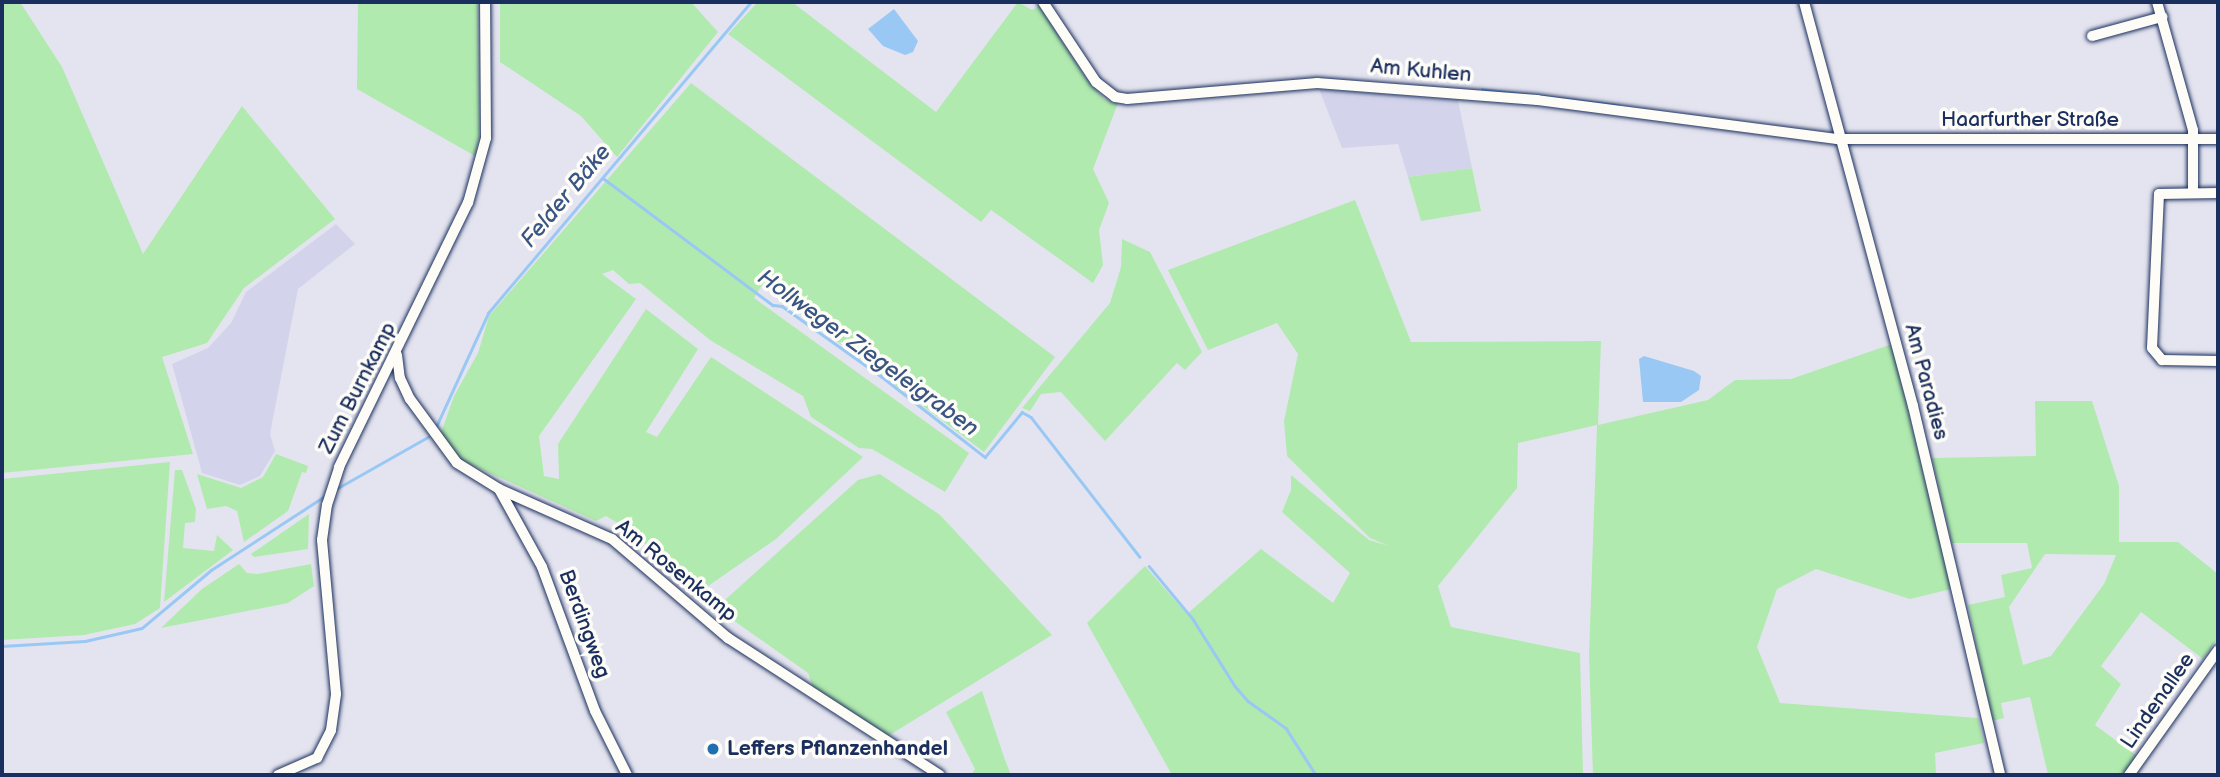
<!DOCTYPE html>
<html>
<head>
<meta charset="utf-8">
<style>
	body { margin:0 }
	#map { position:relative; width:2220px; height:777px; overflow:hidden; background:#e4e4f0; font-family:"Balsamiq Sans",sans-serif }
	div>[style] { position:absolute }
	.built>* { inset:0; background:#d3d4eb }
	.green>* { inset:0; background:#b1eaae }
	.water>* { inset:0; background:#99c8f5 }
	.stream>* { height:2.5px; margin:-1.25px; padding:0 1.25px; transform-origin:1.25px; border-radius:1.25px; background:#99c8f5 }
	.roads { filter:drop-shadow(0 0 2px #1b2f5e) drop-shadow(0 0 2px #1b2f5e) }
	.minor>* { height:10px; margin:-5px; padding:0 5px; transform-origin:5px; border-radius:5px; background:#fdfcf7 }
	.dots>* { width:19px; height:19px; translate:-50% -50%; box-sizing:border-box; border:4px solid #fdfcf7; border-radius:50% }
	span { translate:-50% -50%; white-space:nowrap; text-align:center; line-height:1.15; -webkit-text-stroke:7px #fdfcf7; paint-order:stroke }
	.street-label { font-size:21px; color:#1b2f5e }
	.poi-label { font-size:21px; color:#1b2f5e; font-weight:700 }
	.left { translate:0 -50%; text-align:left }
	.water-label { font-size:23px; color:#3a5584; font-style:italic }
	.frame { position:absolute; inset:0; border:4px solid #1b2f5e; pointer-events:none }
</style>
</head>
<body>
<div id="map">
	<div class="built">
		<div style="clip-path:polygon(1319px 89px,1458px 100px,1472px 168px,1408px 177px,1398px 144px,1342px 148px)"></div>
		<div style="clip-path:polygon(336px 224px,355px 244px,298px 289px,270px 434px,275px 451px,260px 476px,240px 485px,202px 473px,172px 364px,208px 348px,231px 323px,246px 292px)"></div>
	</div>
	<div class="green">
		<div style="clip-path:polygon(2px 2px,20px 2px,62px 67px,143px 254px,242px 106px,335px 219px,244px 288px,207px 343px,162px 357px,193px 454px,2px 473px)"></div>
		<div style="clip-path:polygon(358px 2px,478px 2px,479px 138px,475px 156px,357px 89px)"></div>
		<div style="clip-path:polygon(500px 2px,691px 2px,718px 32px,617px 157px,581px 116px,500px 62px)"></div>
		<div style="clip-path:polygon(758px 2px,792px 2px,936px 112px,1018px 2px,1032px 10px,1039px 6px,1086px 78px,1104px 99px,1118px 103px,1093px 169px,1109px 203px,1099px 230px,1103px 265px,1093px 283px,991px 210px,981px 222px,728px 34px)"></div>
		<div style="clip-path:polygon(691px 83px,1055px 357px,984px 452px,762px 285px,754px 298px,969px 453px,945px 492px,872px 449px,859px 448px,811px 417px,803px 396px,710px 340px,640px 283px,629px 284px,613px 270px,602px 274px,636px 299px,539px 436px,544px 476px,559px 479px,558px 444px,646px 309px,698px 349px,646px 432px,657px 437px,711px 357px,863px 457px,776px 539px,698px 593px,631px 531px,606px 516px,596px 521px,463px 461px,441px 433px,454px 396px,478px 353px,489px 316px)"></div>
		<div style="clip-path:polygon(1472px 168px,1481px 211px,1421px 221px,1408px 177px)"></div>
		<div style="clip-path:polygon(1355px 200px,1411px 342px,1601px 341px,1598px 425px,1708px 400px,1735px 380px,1791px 379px,1892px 344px,1951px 589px,1910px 599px,1816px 569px,1777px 589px,1757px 647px,1780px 703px,1978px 718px,1984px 743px,1935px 753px,1936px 775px,1593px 775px,1589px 655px,1597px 425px,1518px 443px,1517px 488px,1438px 586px,1451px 627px,1580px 653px,1583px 775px,1172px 775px,1087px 623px,1145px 566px,1187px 614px,1261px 549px,1333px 603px,1350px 573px,1282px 512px,1291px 490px,1291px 475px,1369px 540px,1389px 546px,1370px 538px,1287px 456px,1284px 421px,1298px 354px,1277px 323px,1208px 350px,1168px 270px)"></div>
		<div style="clip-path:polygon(1122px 239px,1150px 252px,1202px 352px,1185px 370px,1177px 363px,1105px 441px,1061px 392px,1041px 394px,1030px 411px,1022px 408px,1110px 303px,1121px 267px)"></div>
		<div style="clip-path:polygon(evenodd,2035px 401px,2092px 401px,2119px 486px,2119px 542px,2178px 542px,2218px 574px,2218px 638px,2203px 659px,2141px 612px,2101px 666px,2121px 684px,2095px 725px,2137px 756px,2124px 775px,2048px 775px,2030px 697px,2001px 703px,2004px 718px,1992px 721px,1968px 605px,2005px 597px,2001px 575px,2032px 568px,2027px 543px,1952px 543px,1932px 458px,2036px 456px,2035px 401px,2045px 554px,2116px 555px,2104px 584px,2051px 656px,2023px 665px,2009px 607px,2045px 554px)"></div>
		<div style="clip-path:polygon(276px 454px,308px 466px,306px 473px,302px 472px,288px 511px,244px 542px,237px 511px,226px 506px,207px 509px,197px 474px,241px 488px,263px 477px)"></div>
		<div style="clip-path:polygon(170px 462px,160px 608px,135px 624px,84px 635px,2px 640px,2px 479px)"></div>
		<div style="clip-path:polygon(175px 470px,182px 470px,196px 509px,195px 522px,185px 523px,183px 548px,214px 551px,217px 535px,233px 550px,164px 602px)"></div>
		<div style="clip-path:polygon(880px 474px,940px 515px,1052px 635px,888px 736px,814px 690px,808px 673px,716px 608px,858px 480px)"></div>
		<div style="clip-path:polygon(309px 514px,308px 549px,254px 557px,251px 554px)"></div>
		<div style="clip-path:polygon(239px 564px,247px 573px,258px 574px,311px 564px,314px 586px,288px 603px,161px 628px,202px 589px)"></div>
		<div style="clip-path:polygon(982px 691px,1005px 760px,1011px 775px,971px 775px,975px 769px,946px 712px)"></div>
	</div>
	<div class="water">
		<div style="clip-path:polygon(894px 9px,918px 41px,913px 52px,905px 55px,883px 46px,868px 29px)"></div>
		<div style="clip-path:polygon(1644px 356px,1694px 371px,1701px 376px,1699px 390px,1681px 402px,1643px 402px,1639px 359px)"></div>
	</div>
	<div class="stream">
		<div style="left:1482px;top:89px;width:137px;rotate:6.7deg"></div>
		<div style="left:603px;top:178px;width:212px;rotate:36.8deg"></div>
		<div style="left:773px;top:305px;width:9px;rotate:6deg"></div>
		<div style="left:782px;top:306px;width:121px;rotate:35.3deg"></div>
		<div style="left:881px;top:376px;width:132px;rotate:37.9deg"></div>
		<div style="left:985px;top:457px;width:58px;rotate:-50.6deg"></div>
		<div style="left:1022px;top:412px;width:10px;rotate:29deg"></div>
		<div style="left:1031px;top:417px;width:177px;rotate:52.1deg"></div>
		<div style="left:435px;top:429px;width:128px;rotate:-65.4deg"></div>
		<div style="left:488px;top:313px;width:407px;rotate:-49.8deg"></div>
		<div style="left:336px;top:489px;width:106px;rotate:-29.5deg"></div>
		<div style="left:1149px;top:566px;width:69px;rotate:50.3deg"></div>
		<div style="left:1193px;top:619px;width:79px;rotate:57.9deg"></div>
		<div style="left:1235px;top:686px;width:20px;rotate:49deg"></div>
		<div style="left:1248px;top:701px;width:47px;rotate:35.4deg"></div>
		<div style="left:1286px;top:728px;width:56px;rotate:57.4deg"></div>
		<div style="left:2px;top:646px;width:83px;rotate:-3.4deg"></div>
		<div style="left:85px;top:641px;width:58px;rotate:-12.8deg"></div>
		<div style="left:142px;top:628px;width:90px;rotate:-40deg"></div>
		<div style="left:211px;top:570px;width:136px;rotate:-33deg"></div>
	</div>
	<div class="roads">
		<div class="minor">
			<div style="left:1043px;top:2px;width:96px;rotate:56.5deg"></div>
			<div style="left:1096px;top:82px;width:24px;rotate:38deg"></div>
			<div style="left:1115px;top:97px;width:12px;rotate:9deg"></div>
			<div style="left:1127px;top:99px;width:191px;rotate:-4.8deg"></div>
			<div style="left:1317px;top:83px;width:221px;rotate:4.4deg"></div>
			<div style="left:1537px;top:100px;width:303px;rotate:7.4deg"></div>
			<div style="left:1837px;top:139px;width:381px"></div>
			<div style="left:1804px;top:2px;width:418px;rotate:74.9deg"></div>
			<div style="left:1913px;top:406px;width:379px;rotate:76.7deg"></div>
			<div style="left:2157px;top:2px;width:133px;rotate:74.3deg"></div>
			<div style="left:2193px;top:130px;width:61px;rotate:90deg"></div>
			<div style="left:2092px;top:36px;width:73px;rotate:-15.2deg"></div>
			<div style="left:2218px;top:193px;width:59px;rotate:179deg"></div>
			<div style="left:2159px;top:194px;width:154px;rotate:92.6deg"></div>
			<div style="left:2152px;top:348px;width:16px;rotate:50deg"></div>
			<div style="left:2162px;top:360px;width:56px;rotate:1deg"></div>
			<div style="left:397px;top:355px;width:23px;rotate:83deg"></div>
			<div style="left:400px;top:378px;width:23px;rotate:65deg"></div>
			<div style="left:410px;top:399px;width:79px;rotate:53.7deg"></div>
			<div style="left:457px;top:463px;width:49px;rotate:31.8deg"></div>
			<div style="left:499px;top:489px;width:124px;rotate:23.9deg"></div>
			<div style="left:612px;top:539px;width:153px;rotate:40.5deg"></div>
			<div style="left:728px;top:638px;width:252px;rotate:32.9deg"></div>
			<div style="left:499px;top:489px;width:89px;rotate:61.1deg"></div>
			<div style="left:542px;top:567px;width:153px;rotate:69.8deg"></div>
			<div style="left:595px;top:711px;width:72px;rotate:63.4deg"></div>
			<div style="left:278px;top:775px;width:43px;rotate:-23.6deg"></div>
			<div style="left:317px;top:758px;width:31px;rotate:-63deg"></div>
			<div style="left:331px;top:730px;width:36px;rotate:-82deg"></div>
			<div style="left:336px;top:694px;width:155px;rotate:-95.2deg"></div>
			<div style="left:322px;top:540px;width:35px;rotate:-82deg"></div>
			<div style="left:327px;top:505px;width:40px;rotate:-72deg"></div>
			<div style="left:339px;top:467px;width:294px;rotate:-64deg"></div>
			<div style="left:468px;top:203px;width:67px;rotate:-74.5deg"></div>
			<div style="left:486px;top:138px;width:136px;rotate:-90.4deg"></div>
			<div style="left:2129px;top:775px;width:153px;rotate:-54.5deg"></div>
		</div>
	</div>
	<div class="dots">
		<div style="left:713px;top:749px;background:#1f6fb2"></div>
	</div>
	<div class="street-label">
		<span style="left:1421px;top:71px;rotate:5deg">Am Kuhlen</span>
		<span style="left:2030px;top:120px">Haarfurther Straße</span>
		<span style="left:1926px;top:382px;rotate:75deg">Am Paradies</span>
		<span style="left:358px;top:388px;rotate:-63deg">Zum Burnkamp</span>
		<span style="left:676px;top:571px;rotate:39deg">Am Rosenkamp</span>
		<span style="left:584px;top:624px;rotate:70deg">Berdingweg</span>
		<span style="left:2158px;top:701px;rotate:-55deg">Lindenallee</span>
	</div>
	<div class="poi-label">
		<span class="left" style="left:727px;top:749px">Leffers Pflanzenhandel</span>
	</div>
	<div class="water-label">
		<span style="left:566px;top:196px;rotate:-50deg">Felder Bäke</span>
		<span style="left:868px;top:353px;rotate:36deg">Hollweger Ziegeleigraben</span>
	</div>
	<div class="frame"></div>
</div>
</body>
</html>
